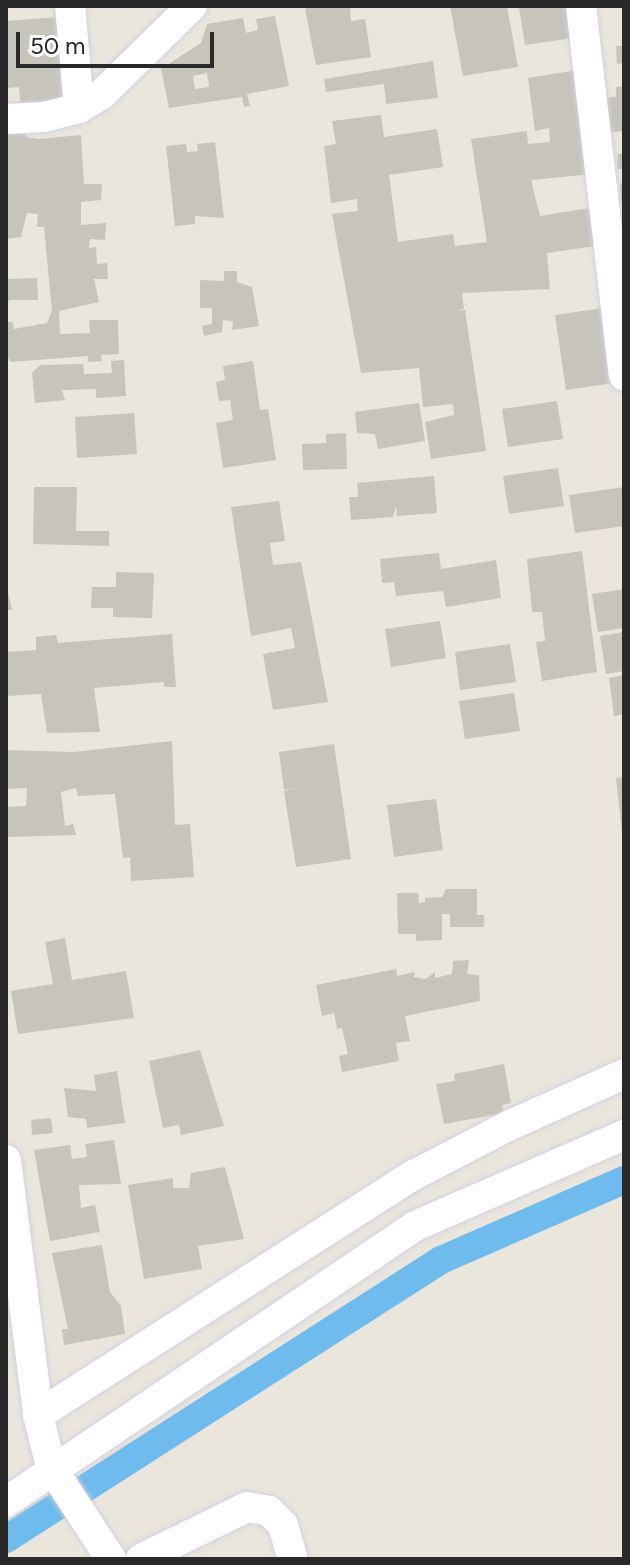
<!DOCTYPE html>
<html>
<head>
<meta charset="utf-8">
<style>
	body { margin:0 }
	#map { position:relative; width:630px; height:1565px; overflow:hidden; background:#ebe6db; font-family:Figtree,sans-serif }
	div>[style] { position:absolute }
	.canal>* { height:28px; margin:-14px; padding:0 14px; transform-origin:14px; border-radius:14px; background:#6ebbed }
	.building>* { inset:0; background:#c7c4ba }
	.roads { filter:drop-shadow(0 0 2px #d0d1e2) drop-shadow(0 0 2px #d0d1e2) }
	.street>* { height:30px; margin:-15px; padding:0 15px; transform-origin:15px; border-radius:15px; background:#fff }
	span { translate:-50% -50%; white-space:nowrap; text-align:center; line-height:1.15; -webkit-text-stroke:7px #fff; paint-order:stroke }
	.frame { position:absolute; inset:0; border:8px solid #292929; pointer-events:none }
	.scale { position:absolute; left:16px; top:32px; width:198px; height:36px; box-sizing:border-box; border:4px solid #292929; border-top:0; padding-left:10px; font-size:24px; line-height:28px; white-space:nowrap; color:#292929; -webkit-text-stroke:6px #fff; paint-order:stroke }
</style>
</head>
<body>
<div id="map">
	<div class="canal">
		<div style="left:6px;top:1539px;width:517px;rotate:-32.68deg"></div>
		<div style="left:441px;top:1260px;width:200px;rotate:-23.6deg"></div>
	</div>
	<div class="building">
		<div style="clip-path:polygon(314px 6px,350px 6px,351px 21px,365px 19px,371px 57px,316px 65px,305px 9px)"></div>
		<div style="clip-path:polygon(450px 6px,507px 6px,518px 67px,463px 76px)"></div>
		<div style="clip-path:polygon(575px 6px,580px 37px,525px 45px,519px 7px)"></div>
		<div style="clip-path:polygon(evenodd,275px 16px,289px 86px,247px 94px,250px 106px,244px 107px,242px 97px,169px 108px,161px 69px,201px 43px,207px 24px,243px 18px,246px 33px,258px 30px,256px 19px,275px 16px,207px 73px,209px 87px,195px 89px,193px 76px,207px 73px)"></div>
		<div style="clip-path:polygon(59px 17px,69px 100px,21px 108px,19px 87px,6px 88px,6px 21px)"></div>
		<div style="clip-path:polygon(616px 46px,624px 46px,624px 63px,617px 64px)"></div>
		<div style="clip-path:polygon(433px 61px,438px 98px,386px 104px,384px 84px,326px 92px,324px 79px)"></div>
		<div style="clip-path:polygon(584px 69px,593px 174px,531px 180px,540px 216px,596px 207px,602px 245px,547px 253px,550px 289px,462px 293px,464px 309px,453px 311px,465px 310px,486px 451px,431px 459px,425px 422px,454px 415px,453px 404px,423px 407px,419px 368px,361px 373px,332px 214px,358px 211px,357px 199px,331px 203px,324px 146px,336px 144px,332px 121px,381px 115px,384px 137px,437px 129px,443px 167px,389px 175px,398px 242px,453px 234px,455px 246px,487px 242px,471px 139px,527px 131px,528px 144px,550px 142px,549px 128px,535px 131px,528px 78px)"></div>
		<div style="clip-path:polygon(624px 86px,624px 131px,603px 133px,603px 98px,616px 97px,616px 87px)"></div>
		<div style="clip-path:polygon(22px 126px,26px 137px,38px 139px,81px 135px,84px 184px,102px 184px,101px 200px,81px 202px,81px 225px,106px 223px,105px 240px,90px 239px,89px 248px,96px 247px,97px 264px,107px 263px,108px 279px,94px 279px,99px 302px,59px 311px,60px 334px,90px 333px,89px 320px,118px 320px,119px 354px,101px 355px,102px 361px,88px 362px,88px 356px,10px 362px,6px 352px,6px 322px,13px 322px,14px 329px,47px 323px,52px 311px,44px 227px,37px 227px,38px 214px,27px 213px,21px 237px,6px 239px,6px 129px)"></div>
		<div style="clip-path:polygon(215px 142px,224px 218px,195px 216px,195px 224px,175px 226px,166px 146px,186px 144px,187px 152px,198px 151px,197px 144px)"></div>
		<div style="clip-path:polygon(624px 153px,624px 169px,617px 169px,618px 154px)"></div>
		<div style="clip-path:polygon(620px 184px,624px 184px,624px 202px,621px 202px)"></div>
		<div style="clip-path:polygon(224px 271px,237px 271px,237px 282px,252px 287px,259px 326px,232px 330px,233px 321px,223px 320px,222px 332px,204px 336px,202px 326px,212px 324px,212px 308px,200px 308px,200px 280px,224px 281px)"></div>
		<div style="clip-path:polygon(37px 278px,38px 300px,9px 300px,6px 310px,6px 279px)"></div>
		<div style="clip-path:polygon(610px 307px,621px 382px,566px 390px,555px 315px)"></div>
		<div style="clip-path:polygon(124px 360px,126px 396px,96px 398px,96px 389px,62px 390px,65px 400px,35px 403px,32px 373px,40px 365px,83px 364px,84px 374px,112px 373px,111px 361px)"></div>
		<div style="clip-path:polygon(253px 361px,260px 410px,268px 409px,276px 460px,223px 468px,216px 423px,233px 420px,230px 400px,219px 401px,216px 382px,225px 380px,223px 366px)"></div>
		<div style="clip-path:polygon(557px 401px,563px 439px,508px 447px,502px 409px)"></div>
		<div style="clip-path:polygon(419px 403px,425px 441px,378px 449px,375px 434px,357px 433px,355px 412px)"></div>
		<div style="clip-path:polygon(134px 413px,137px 454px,77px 458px,75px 417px)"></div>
		<div style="clip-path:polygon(346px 433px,347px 469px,303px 470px,302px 444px,326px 443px,326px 434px)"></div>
		<div style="clip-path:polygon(558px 468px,564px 506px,509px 514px,503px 476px)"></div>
		<div style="clip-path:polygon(434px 476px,437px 513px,397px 516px,396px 506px,393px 517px,351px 520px,349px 497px,358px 497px,357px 483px)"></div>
		<div style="clip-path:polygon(34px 487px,77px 487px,76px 531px,109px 531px,109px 546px,33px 544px)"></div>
		<div style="clip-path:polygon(624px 487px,624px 526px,575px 533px,569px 495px)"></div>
		<div style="clip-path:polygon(279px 501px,285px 541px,270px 543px,273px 565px,301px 562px,328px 702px,273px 710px,263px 654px,295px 648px,291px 628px,251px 636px,231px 507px)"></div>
		<div style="clip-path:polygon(582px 551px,597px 672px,542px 681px,536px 642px,545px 641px,542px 612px,532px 612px,527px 559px)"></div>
		<div style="clip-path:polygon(439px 553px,441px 569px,496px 560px,501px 598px,446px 607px,443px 591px,396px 596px,394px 582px,382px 583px,380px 559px)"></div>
		<div style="clip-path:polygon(116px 572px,154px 573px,152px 618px,113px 617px,113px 608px,91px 608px,92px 587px,116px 587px)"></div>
		<div style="clip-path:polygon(6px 588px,7px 588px,12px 610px,6px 610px)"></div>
		<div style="clip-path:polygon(624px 589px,624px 628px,598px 632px,592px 594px)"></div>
		<div style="clip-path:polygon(440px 621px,446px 658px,391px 667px,385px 629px)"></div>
		<div style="clip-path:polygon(624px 632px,624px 671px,606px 674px,600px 636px)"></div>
		<div style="clip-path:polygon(172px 634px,176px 687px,164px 687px,164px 682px,94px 688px,100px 732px,47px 733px,41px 694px,6px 696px,6px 652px,36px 650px,36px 637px,56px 635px,58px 643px)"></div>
		<div style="clip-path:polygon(510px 644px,516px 682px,460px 690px,455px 652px)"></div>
		<div style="clip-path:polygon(624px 675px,624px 714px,614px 716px,609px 678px)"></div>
		<div style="clip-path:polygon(514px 693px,520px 731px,465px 739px,459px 701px)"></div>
		<div style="clip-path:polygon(172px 741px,175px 825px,190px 824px,194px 877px,131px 881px,130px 857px,123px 858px,115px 794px,78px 796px,76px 788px,61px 792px,65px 826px,73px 824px,76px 835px,6px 837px,6px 807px,26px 806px,27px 788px,6px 789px,6px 750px,74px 752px)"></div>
		<div style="clip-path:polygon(334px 744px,351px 859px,296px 867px,284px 791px,296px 788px,284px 790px,279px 752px)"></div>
		<div style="clip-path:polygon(624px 777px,624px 832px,622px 832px,616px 778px)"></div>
		<div style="clip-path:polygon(436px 799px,443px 850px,394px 857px,387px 805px)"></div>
		<div style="clip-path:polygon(446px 889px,477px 889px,477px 915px,484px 915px,484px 927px,450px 927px,450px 914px,442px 914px,442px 940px,416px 941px,416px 934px,398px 934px,397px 893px,418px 893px,419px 903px,425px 902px,425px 898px,442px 897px)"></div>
		<div style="clip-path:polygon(65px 938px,72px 980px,126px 971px,134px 1018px,18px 1034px,11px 991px,53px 984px,45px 942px)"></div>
		<div style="clip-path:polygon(469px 960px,467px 974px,479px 975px,480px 1001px,405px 1016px,410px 1041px,396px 1043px,399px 1061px,342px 1072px,339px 1056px,348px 1054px,342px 1028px,337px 1029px,334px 1013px,322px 1016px,316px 985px,396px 969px,397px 976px,415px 972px,414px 977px,426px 979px,435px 972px,435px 978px,452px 974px,453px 961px)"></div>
		<div style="clip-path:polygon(200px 1050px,224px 1126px,181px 1135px,179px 1125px,163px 1128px,149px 1061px)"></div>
		<div style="clip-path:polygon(504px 1064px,511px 1103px,502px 1105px,504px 1113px,444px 1124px,436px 1084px,455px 1081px,454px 1074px)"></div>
		<div style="clip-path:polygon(117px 1071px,125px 1123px,87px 1128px,86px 1119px,68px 1117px,64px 1088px,96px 1091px,94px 1075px)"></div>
		<div style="clip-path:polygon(51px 1118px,53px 1133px,32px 1135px,31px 1120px)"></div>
		<div style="clip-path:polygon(114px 1140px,121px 1184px,79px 1185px,81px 1208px,95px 1205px,100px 1232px,50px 1241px,34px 1150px,70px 1145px,72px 1159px,87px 1157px,85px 1144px)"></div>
		<div style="clip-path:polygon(225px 1167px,244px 1239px,198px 1246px,202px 1269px,144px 1279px,128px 1185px,173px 1178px,173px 1188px,189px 1188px,191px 1173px)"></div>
		<div style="clip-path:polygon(102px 1245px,110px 1292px,121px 1306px,125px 1334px,64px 1345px,62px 1329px,68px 1329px,52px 1253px)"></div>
	</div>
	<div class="roads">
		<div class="street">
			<div style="left:581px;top:6px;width:372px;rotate:83.4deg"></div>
			<div style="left:79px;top:108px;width:26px;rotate:-31deg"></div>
			<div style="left:101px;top:95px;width:127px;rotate:-44.4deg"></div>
			<div style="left:6px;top:119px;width:38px;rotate:-3deg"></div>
			<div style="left:44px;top:117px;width:36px;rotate:-14deg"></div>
			<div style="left:79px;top:108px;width:102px;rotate:-95deg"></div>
			<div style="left:6px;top:1160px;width:257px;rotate:82.8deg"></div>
			<div style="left:6px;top:1502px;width:493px;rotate:-34deg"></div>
			<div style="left:415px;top:1226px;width:228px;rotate:-23.5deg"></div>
			<div style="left:111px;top:1559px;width:110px;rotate:-123.1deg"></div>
			<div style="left:51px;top:1467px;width:54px;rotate:-104deg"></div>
			<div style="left:38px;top:1415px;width:446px;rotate:-32.6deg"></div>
			<div style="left:414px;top:1175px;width:106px;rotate:-27.5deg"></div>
			<div style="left:508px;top:1126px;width:127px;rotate:-24.1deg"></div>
			<div style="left:141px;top:1559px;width:118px;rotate:-26.1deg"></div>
			<div style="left:247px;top:1507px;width:22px;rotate:10deg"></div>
			<div style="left:269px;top:1511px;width:20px;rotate:45deg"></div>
			<div style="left:283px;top:1525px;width:35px;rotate:74deg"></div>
		</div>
	</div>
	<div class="frame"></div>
	<div class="scale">50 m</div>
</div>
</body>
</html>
